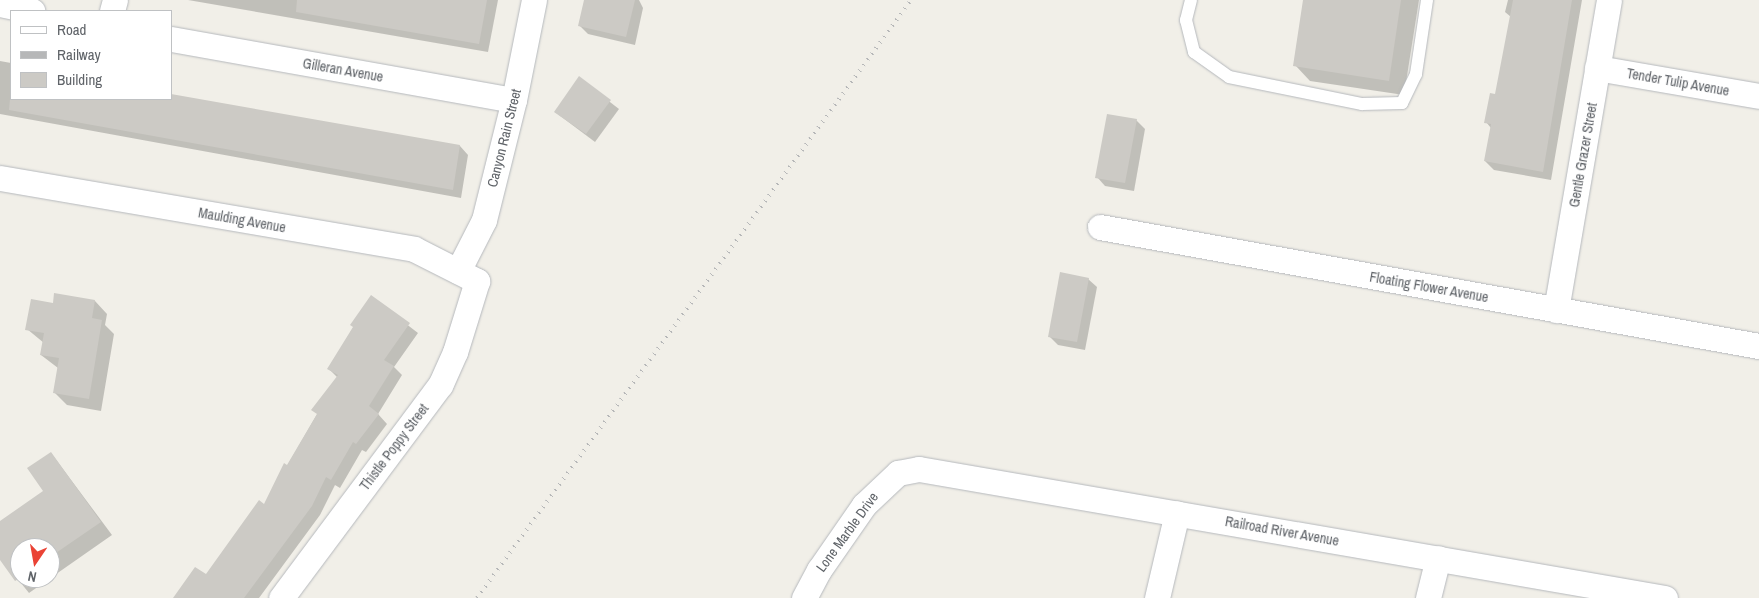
<!DOCTYPE html>
<html>
<head>
<meta charset="utf-8">
<style>
	body { margin:0 }
	#map { position:relative; width:1759px; height:598px; overflow:hidden; background:#f1efe8; font-family:"Archivo Narrow",sans-serif }
	div>[style] { position:absolute }
	.shadow>* { inset:0; background:#0003 }
	.building>* { inset:0; background:#cccac5 }
	.roads { filter:drop-shadow(0 0 1px #b5b8bc) drop-shadow(0 0 1px #b5b8bc) }
	.lane>* { height:12px; margin:-6px; padding:0 6px; transform-origin:6px; border-radius:6px; background:#fff }
	.street>* { height:25px; margin:-12.5px; padding:0 12.5px; transform-origin:12.5px; border-radius:12.5px; background:#fff }
	.rail>* { height:4px; margin-top:-2px; transform-origin:0; background:repeating-linear-gradient(90deg,#b6b7b8 0 1px,transparent 0 7px) }
	span { translate:-50% -50%; white-space:nowrap; text-align:center; line-height:1.15; -webkit-text-stroke:4px #fff; paint-order:stroke }
	.street-label { font-size:14px; color:#5f6368 }
	.legend { position:absolute; left:10px; top:10px; width:162px; height:90px; box-sizing:border-box; background:#fff; border:1px solid #bfc1c3; margin:0; padding:6px 9px; list-style:none; font-size:15px; color:#5f6368 }
	.legend li { display:flex; align-items:center; gap:10px; height:25px }
	.legend b { width:25px; border:1px solid #bfc1c3 }
	.north { position:absolute; left:10px; top:538px; width:50px; height:50px; box-sizing:border-box; background:#fff; border:1px solid #bfc1c3; border-radius:50%; rotate:192deg; font-size:14px; font-weight:700; line-height:20px; text-align:center; color:#5f6368 }
	.north::after { content:''; display:block; margin:auto; width:18px; height:22px; background:#ea4335; clip-path:polygon(50% 0,100% 100%,50% 72%,0 100%) }
</style>
</head>
<body>
<div id="map">
	<div class="shadow">
		<div style="clip-path:polygon(188px 0,498px 0,488px 52px)"></div>
		<div style="clip-path:polygon(585px 0,639px 0,643px 8px,635px 45px,588px 34px,579px 25px)"></div>
		<div style="clip-path:polygon(1305px 0,1419px 0,1404px 95px,1310px 81px,1295px 65px)"></div>
		<div style="clip-path:polygon(1508px 0,1582px 0,1551px 180px,1494px 170px,1485px 161px,1491px 128px,1486px 122px,1496px 96px,1511px 17px,1505px 12px)"></div>
		<div style="clip-path:polygon(0 61px,11px 63px,11px 99px,171px 99px,460px 146px,468px 155px,461px 198px,0 114px)"></div>
		<div style="clip-path:polygon(579px 78px,619px 109px,595px 142px,555px 112px)"></div>
		<div style="clip-path:polygon(1136px 120px,1145px 129px,1134px 191px,1105px 186px,1097px 177px)"></div>
		<div style="clip-path:polygon(1088px 279px,1097px 287px,1085px 350px,1058px 345px,1049px 336px)"></div>
		<div style="clip-path:polygon(371px 297px,418px 333px,394px 367px,402px 375px,378px 414px,387px 424px,366px 452px,362px 450px,340px 488px,335px 485px,320px 515px,259px 598px,174px 598px,206px 576px,264px 506px,338px 378px,329px 369px)"></div>
		<div style="clip-path:polygon(95px 301px,107px 314px,105px 325px,114px 334px,101px 411px,67px 405px,54px 392px,58px 368px,41px 355px,44px 343px,27px 329px,54px 305px)"></div>
		<div style="clip-path:polygon(evenodd,51px 453px,112px 535px,29px 593px,0 557px,0 523px,45px 491px,51px 453px,20px 548px,50px 548px,50px 578px,20px 578px,20px 548px)"></div>
	</div>
	<div class="building">
		<div style="clip-path:polygon(297px 0,487px 0,479px 44px,296px 12px)"></div>
		<div style="clip-path:polygon(584px 0,635px 0,626px 37px,578px 26px)"></div>
		<div style="clip-path:polygon(1303px 0,1401px 0,1389px 81px,1293px 66px)"></div>
		<div style="clip-path:polygon(1513px 0,1572px 0,1543px 172px,1484px 161px,1491px 124px,1484px 123px,1490px 93px,1495px 94px)"></div>
		<div style="clip-path:polygon(579px 76px,611px 100px,586px 134px,554px 112px)"></div>
		<div style="clip-path:polygon(171px 94px,460px 145px,453px 190px,9px 110px,10px 99px,171px 99px)"></div>
		<div style="clip-path:polygon(1107px 114px,1137px 119px,1125px 183px,1095px 178px)"></div>
		<div style="clip-path:polygon(1060px 272px,1089px 278px,1077px 342px,1048px 337px)"></div>
		<div style="clip-path:polygon(54px 293px,95px 300px,92px 318px,102px 320px,89px 399px,53px 393px,59px 358px,40px 355px,44px 333px,25px 330px,31px 299px,53px 303px)"></div>
		<div style="clip-path:polygon(371px 295px,410px 323px,384px 360px,394px 366px,369px 406px,379px 414px,356px 444px,353px 442px,331px 480px,326px 477px,312px 506px,244px 598px,173px 598px,195px 567px,206px 574px,259px 500px,264px 504px,284px 463px,287px 465px,317px 414px,311px 410px,338px 375px,327px 369px,353px 327px,350px 325px)"></div>
		<div style="clip-path:polygon(51px 452px,101px 522px,50px 557px,50px 548px,20px 548px,20px 578px,15px 581px,0 560px,0 521px,43px 491px,27px 468px)"></div>
	</div>
	<div class="roads">
		<div class="lane">
			<div style="left:1191px;top:0;width:21px;rotate:104deg"></div>
			<div style="left:1186px;top:20px;width:33px;rotate:76deg"></div>
			<div style="left:1194px;top:52px;width:43px;rotate:35.5deg"></div>
			<div style="left:1229px;top:77px;width:136px;rotate:11.5deg"></div>
			<div style="left:1362px;top:104px;width:40px;rotate:-1.4deg"></div>
			<div style="left:1402px;top:103px;width:32px;rotate:-64deg"></div>
			<div style="left:1416px;top:74px;width:75px;rotate:-81.5deg"></div>
		</div>
		<div class="street">
			<div style="left:0;top:4px;width:33px;rotate:12deg"></div>
			<div style="left:112px;top:11px;width:11px;rotate:-75deg"></div>
			<div style="left:171px;top:39px;width:348px;rotate:10.1deg"></div>
			<div style="left:1597px;top:68px;width:164px;rotate:9.8deg"></div>
			<div style="left:0;top:178px;width:420px;rotate:9.7deg"></div>
			<div style="left:414px;top:249px;width:71px;rotate:26.9deg"></div>
			<div style="left:477px;top:281px;width:74px;rotate:107.2deg"></div>
			<div style="left:455px;top:352px;width:36px;rotate:114deg"></div>
			<div style="left:440px;top:385px;width:266px;rotate:126.7deg"></div>
			<div style="left:1100px;top:227px;width:670px;rotate:10.24deg"></div>
			<div style="left:458px;top:271px;width:57px;rotate:-63deg"></div>
			<div style="left:484px;top:220px;width:124px;rotate:-76deg"></div>
			<div style="left:514px;top:100px;width:102px;rotate:-78.7deg"></div>
			<div style="left:1556px;top:310px;width:314px;rotate:-80.3deg"></div>
			<div style="left:804px;top:598px;width:32px;rotate:-62deg"></div>
			<div style="left:819px;top:570px;width:79px;rotate:-55.3deg"></div>
			<div style="left:864px;top:505px;width:47px;rotate:-43.3deg"></div>
			<div style="left:898px;top:473px;width:21px;rotate:-11deg"></div>
			<div style="left:919px;top:469px;width:757px;rotate:9.81deg"></div>
			<div style="left:1157px;top:598px;width:87px;rotate:-76.8deg"></div>
			<div style="left:1428px;top:598px;width:41px;rotate:-76deg"></div>
		</div>
	</div>
	<div class="rail">
		<div style="left:477px;top:598px;width:739px;rotate:-54.03deg"></div>
	</div>
	<div class="street-label">
		<span style="left:343px;top:70px;rotate:10deg">Gilleran Avenue</span>
		<span style="left:1678px;top:82px;rotate:10deg">Tender Tulip Avenue</span>
		<span style="left:504px;top:138px;rotate:-76deg">Canyon Rain Street</span>
		<span style="left:1583px;top:155px;rotate:-80deg">Gentle Grazer Street</span>
		<span style="left:242px;top:220px;rotate:10deg">Maulding Avenue</span>
		<span style="left:1429px;top:287px;rotate:10deg">Floating Flower Avenue</span>
		<span style="left:394px;top:447px;rotate:-53deg">Thistle Poppy Street</span>
		<span style="left:1282px;top:531px;rotate:10deg">Railroad River Avenue</span>
		<span style="left:847px;top:532px;rotate:-54deg">Lone Marble Drive</span>
	</div>
	<ul class="legend">
	<li><b style="height:6px;background:#fff"></b>Road</li>
	<li><b style="height:6px;background:#b6b7b8"></b>Railway</li>
	<li><b style="height:14px;background:#cccac5"></b>Building</li>
	</ul>
	<div class="north">N</div>
</div>
</body>
</html>
